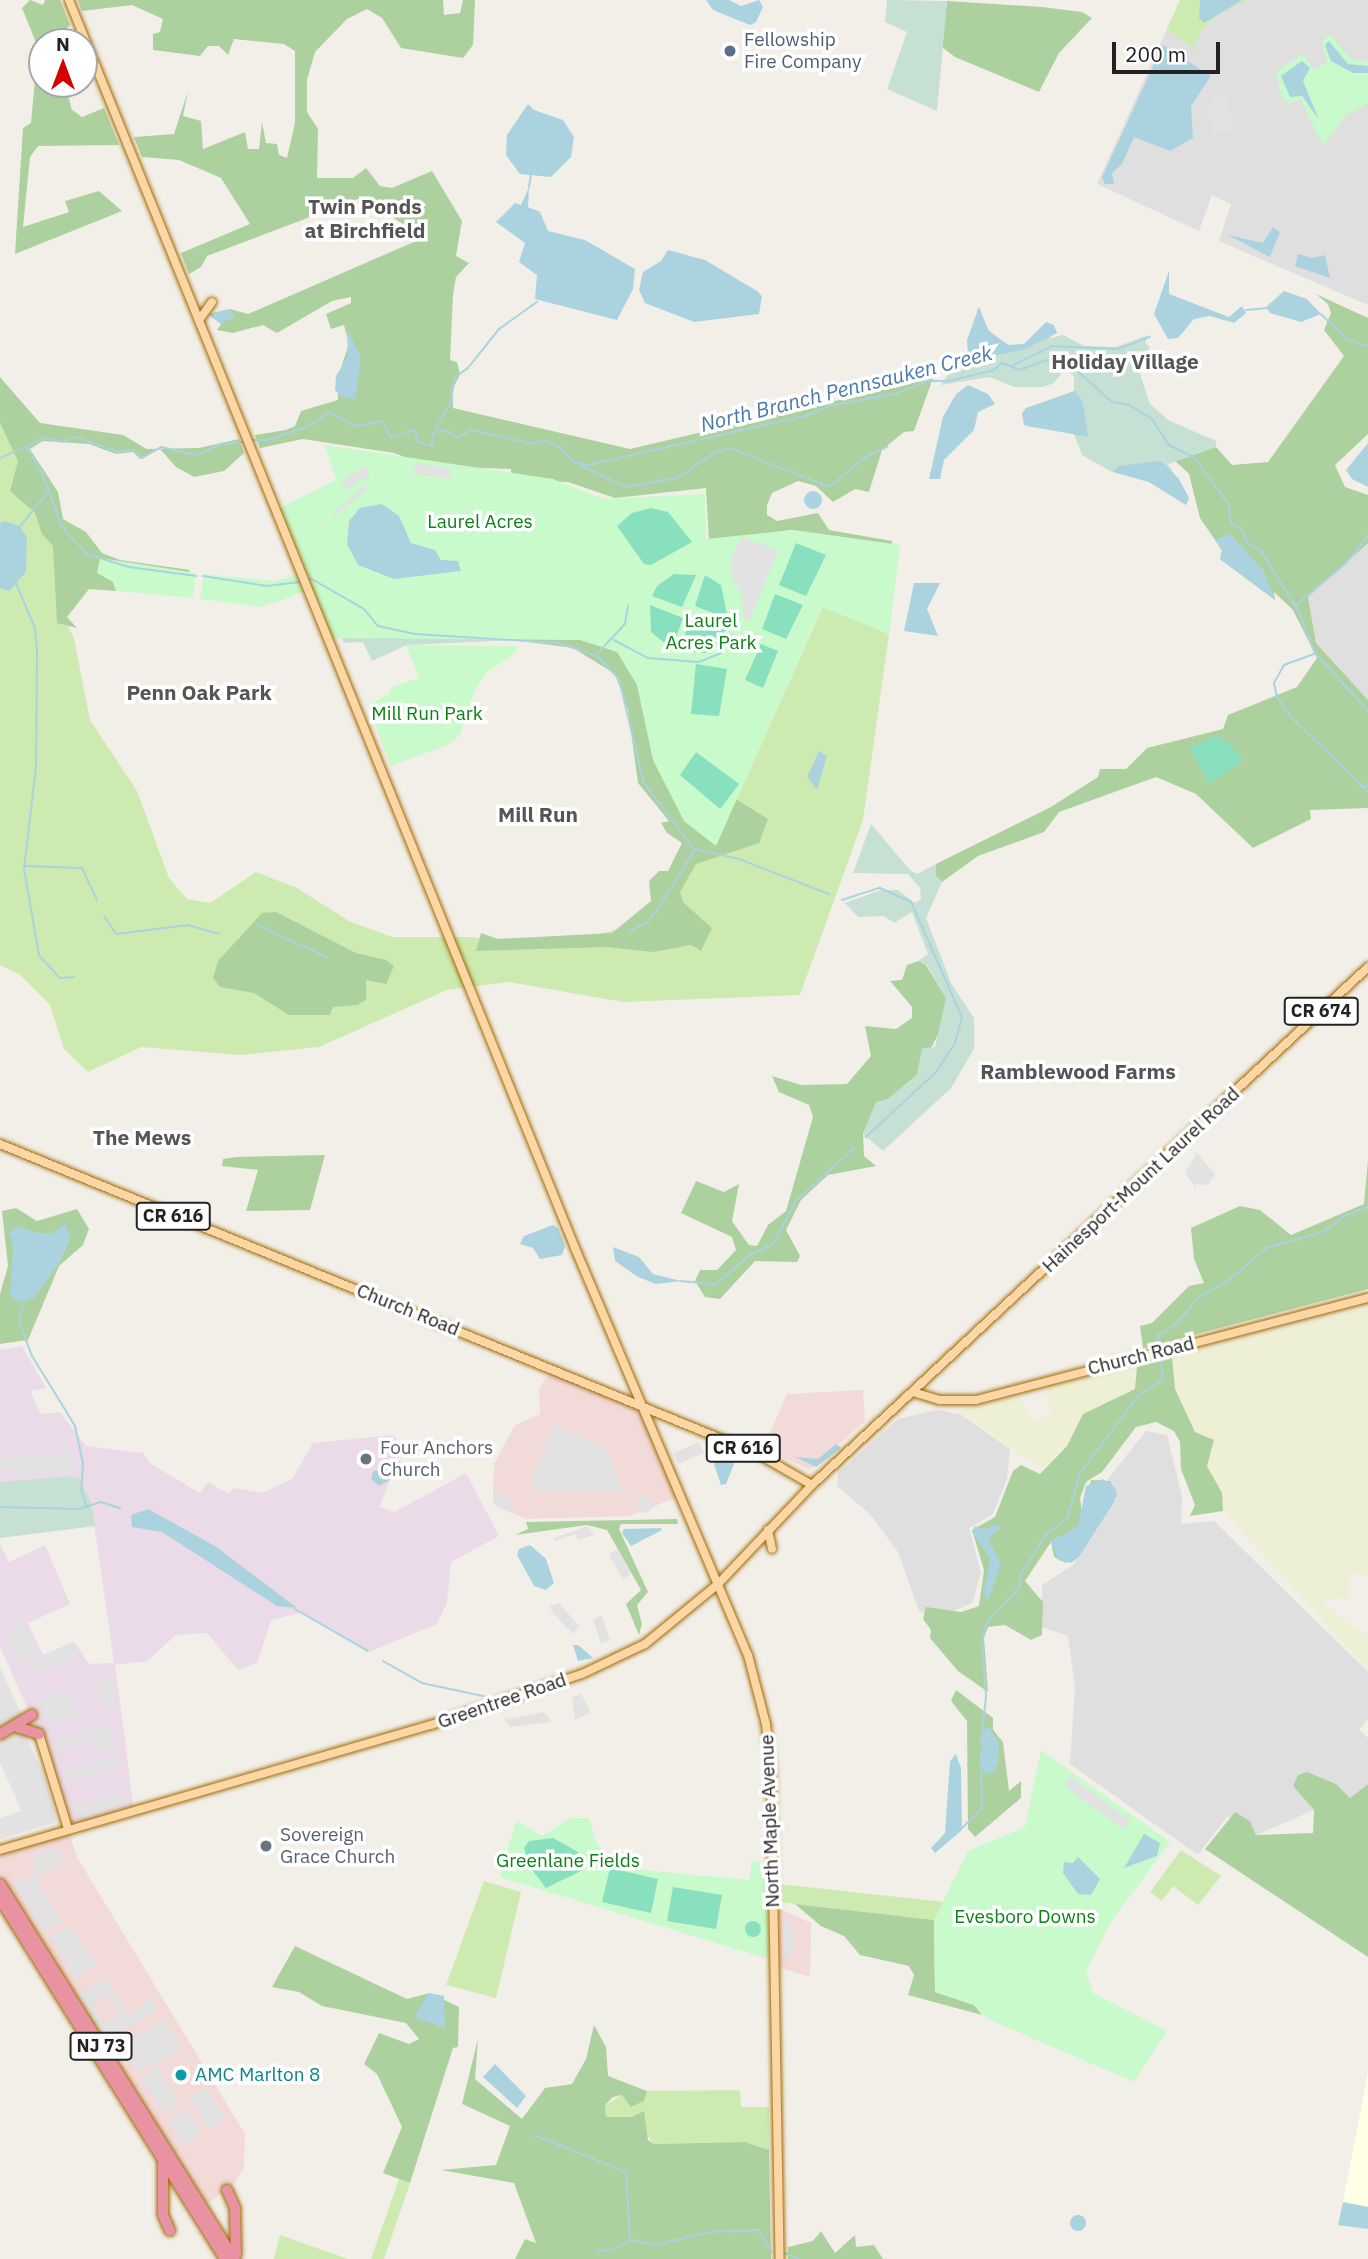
<!DOCTYPE html>
<html>
<head>
<meta charset="utf-8">
<style>
	body { margin:0 }
	#map { position:relative; width:1368px; height:2259px; overflow:hidden; background:#f2efe9; font-family:"IBM Plex Sans",sans-serif }
	div>[style] { position:absolute }
	.residential>* { inset:0; background:#e0dfdf }
	.commercial>* { inset:0; background:#f2dad9 }
	.industrial>* { inset:0; background:#ebdbe8 }
	.education>* { inset:0; background:#ffffe5 }
	.farmland>* { inset:0; background:#eef0d5 }
	.grass>* { inset:0; background:#cdebb0 }
	.forest>* { inset:0; background:#add19e }
	.wetland>* { inset:0; background:#c6e0d4 }
	.park>* { inset:0; background:#c8facc }
	.pitch>* { inset:0; background:#88e0be }
	.round { border-radius:50% }
	.parking>* { inset:0; background:#e2e2e2 }
	.water>* { inset:0; background:#aad3df }
	.stream>* { height:2px; margin:-1px; padding:0 1px; transform-origin:1px; border-radius:1px; background:#aad3df }
	.roads { filter:drop-shadow(0 0 2px #a06b00) drop-shadow(0 0 2px #a06b00) }
	.major>* { height:8px; margin:-4px; padding:0 4px; transform-origin:4px; border-radius:4px; background:#fcd6a4 }
	.highway>* { height:10px; margin:-5px; padding:0 5px; transform-origin:5px; border-radius:5px; background:#e892a2 }
	.dots>* { width:19px; height:19px; translate:-50% -50%; box-sizing:border-box; border:4px solid #fff; border-radius:50% }
	span { translate:-50% -50%; white-space:nowrap; text-align:center; line-height:1.15; -webkit-text-stroke:7px #fff; paint-order:stroke }
	.shield-label span { padding:2px 5px; background:#fff; border:2px solid; border-radius:5px; -webkit-text-stroke-width:0 }
	.shield-label { font-size:18px; color:#222; font-weight:700 }
	.service-label { font-size:19px; color:#4e5e75 }
	.left { translate:0 -50%; text-align:left }
	.park-label { font-size:19px; color:#0c8416 }
	.street-label { font-size:19px; color:#222 }
	.worship-label { font-size:19px; color:#5b616d }
	.culture-label { font-size:19px; color:#0d838f }
	.neighbourhood-label { font-size:21px; color:#555; font-weight:700 }
	.water-label { font-size:21px; color:#4a7aab; font-style:italic }
	.north { position:absolute; left:28px; top:28px; width:70px; height:70px; box-sizing:border-box; background:#fff; border:2px solid #a7a7a7; border-radius:50%; rotate:0deg; font-size:19px; font-weight:700; line-height:28px; text-align:center; color:#222 }
	.north::after { content:''; display:block; margin:auto; width:24px; height:32px; background:#d40000; clip-path:polygon(50% 0,100% 100%,50% 72%,0 100%) }
	.scale { position:absolute; left:1112px; top:42px; width:108px; height:32px; box-sizing:border-box; border:4px solid #222; border-top:0; padding-left:9px; font-size:21px; line-height:24px; white-space:nowrap; color:#222; -webkit-text-stroke:5px #fff; paint-order:stroke }
</style>
</head>
<body>
<div id="map">
	<div class="residential">
		<div style="clip-path:polygon(1180px 0,1368px 0,1368px 305px,1219px 241px,1231px 204px,1212px 195px,1199px 231px,1097px 184px)"></div>
		<div style="clip-path:polygon(1368px 543px,1368px 700px,1316px 643px,1308px 596px)"></div>
		<div style="clip-path:polygon(937px 1410px,960px 1414px,1010px 1449px,1007px 1479px,993px 1514px,969px 1528px,981px 1573px,972px 1603px,936px 1619px,919px 1611px,898px 1552px,870px 1514px,837px 1486px,838px 1473px,898px 1419px)"></div>
		<div style="clip-path:polygon(1146px 1431px,1167px 1435px,1182px 1496px,1181px 1524px,1214px 1521px,1368px 1672px,1368px 1718px,1359px 1730px,1368px 1738px,1368px 1784px,1350px 1798px,1293px 1786px,1314px 1810px,1256px 1835px,1250px 1821px,1227px 1817px,1198px 1855px,1070px 1764px,1075px 1688px,1068px 1636px,1042px 1627px,1042px 1585px,1073px 1565px,1087px 1545px,1116px 1500px,1116px 1488px,1107px 1480px)"></div>
	</div>
	<div class="commercial">
		<div style="clip-path:polygon(552px 1369px,642px 1406px,680px 1496px,630px 1516px,526px 1519px,493px 1504px,494px 1464px,515px 1425px,540px 1414px,539px 1388px)"></div>
		<div style="clip-path:polygon(863px 1390px,865px 1421px,810px 1470px,763px 1448px,787px 1394px)"></div>
		<div style="clip-path:polygon(68px 1829px,77px 1857px,245px 2134px,244px 2167px,235px 2183px,202px 2208px,0 1884px,0 1850px)"></div>
		<div style="clip-path:polygon(774px 1906px,811px 1923px,810px 1977px,775px 1966px)"></div>
	</div>
	<div class="industrial">
		<div style="clip-path:polygon(22px 1346px,46px 1388px,30px 1391px,41px 1414px,60px 1412px,86px 1446px,143px 1453px,151px 1464px,200px 1493px,208px 1482px,229px 1494px,234px 1488px,262px 1493px,292px 1479px,313px 1443px,393px 1435px,403px 1448px,379px 1507px,395px 1512px,466px 1473px,499px 1536px,451px 1562px,447px 1603px,437px 1624px,369px 1652px,300px 1613px,271px 1620px,257px 1663px,238px 1670px,207px 1633px,176px 1635px,147px 1661px,115px 1665px,134px 1810px,68px 1829px,34px 1722px,0 1647px,0 1545px,9px 1562px,45px 1545px,70px 1604px,28px 1623px,43px 1655px,74px 1642px,89px 1664px,114px 1663px,91px 1503px,80px 1480px,68px 1476px,0 1482px,0 1350px)"></div>
	</div>
	<div class="education">
		<div style="clip-path:polygon(1368px 2072px,1368px 2207px,1343px 2202px)"></div>
	</div>
	<div class="farmland">
		<div style="clip-path:polygon(1368px 1307px,1368px 1578px,1349px 1571px,1350px 1600px,1326px 1598px,1326px 1606px,1368px 1637px,1368px 1670px,1223px 1511px,1222px 1493px,1207px 1466px,1214px 1440px,1196px 1432px,1175px 1389px,1172px 1357px)"></div>
		<div style="clip-path:polygon(1137px 1366px,1135px 1389px,1083px 1414px,1067px 1446px,1042px 1469px,956px 1410px,1021px 1397px,1032px 1421px,1051px 1416px,1047px 1390px)"></div>
	</div>
	<div class="grass">
		<div style="clip-path:polygon(1180px 0,1247px 0,1218px 15px,1202px 30px,1194px 46px,1206px 57px,1167px 30px)"></div>
		<div style="clip-path:polygon(0 385px,54px 546px,56px 604px,74px 638px,90px 720px,137px 791px,169px 878px,187px 899px,210px 903px,256px 872px,297px 888px,349px 921px,392px 937px,473px 937px,538px 950px,627px 927px,716px 846px,823px 606px,889px 634px,863px 820px,800px 995px,623px 1002px,509px 982px,447px 990px,319px 1047px,240px 1055px,141px 1047px,88px 1072px,64px 1049px,50px 1005px,19px 974px,0 965px)"></div>
		<div style="clip-path:polygon(1181px 1850px,1221px 1876px,1198px 1905px,1173px 1886px,1162px 1901px,1150px 1892px)"></div>
		<div style="clip-path:polygon(484px 1881px,521px 1892px,496px 1998px,446px 1985px)"></div>
		<div style="clip-path:polygon(779px 1884px,944px 1902px,934px 1920px,778px 1902px)"></div>
		<div style="clip-path:polygon(740px 2090px,741px 2107px,769px 2107px,769px 2150px,745px 2142px,654px 2144px,632px 2117px,606px 2117px,605px 2105px,622px 2095px,631px 2107px,644px 2101px,647px 2091px)"></div>
		<div style="clip-path:polygon(399px 2179px,410px 2183px,384px 2259px,371px 2259px)"></div>
		<div style="clip-path:polygon(280px 2235px,348px 2259px,274px 2259px)"></div>
	</div>
	<div class="forest">
		<div style="clip-path:polygon(30px 0,43px 5px,45px 0,60px 0,70px 25px,54px 42px,42px 42px,42px 84px,65px 84px,72px 110px,82px 117px,104px 108px,119px 145px,38px 146px,30px 157px,23px 227px,69px 212px,65px 201px,99px 191px,122px 211px,15px 254px,23px 128px,31px 123px,35px 79px,35px 40px,22px 8px)"></div>
		<div style="clip-path:polygon(78px 0,443px 0,444px 15px,460px 13px,463px 0,475px 0,473px 45px,463px 58px,401px 48px,382px 18px,367px 9px,347px 19px,315px 52px,307px 80px,307px 112px,318px 129px,317px 178px,353px 178px,366px 168px,380px 186px,392px 188px,432px 171px,462px 221px,456px 256px,469px 263px,456px 277px,453px 295px,450px 360px,457px 362px,460px 375px,453px 388px,453px 408px,630px 449px,933px 378px,914px 431px,904px 432px,882px 450px,869px 492px,855px 489px,833px 502px,816px 486px,798px 481px,772px 493px,767px 505px,767px 515px,777px 521px,818px 513px,829px 530px,892px 541px,890px 571px,844px 540px,790px 530px,709px 542px,706px 488px,615px 498px,568px 482px,545px 481px,511px 501px,511px 469px,428px 466px,394px 453px,303px 439px,260px 448px,255px 435px,286px 430px,295px 426px,301px 411px,338px 400px,338px 377px,349px 344px,344px 325px,331px 329px,326px 314px,351px 303px,351px 297px,332px 301px,277px 333px,263px 325px,233px 333px,217px 330px,221px 324px,208px 314px,230px 309px,248px 314px,423px 238px,363px 197px,207px 256px,201px 267px,189px 274px,181px 253px,250px 224px,221px 178px,179px 160px,142px 157px,134px 137px,174px 134px,188px 91px,183px 116px,201px 121px,203px 149px,245px 132px,248px 149px,259px 149px,262px 122px,266px 143px,277px 144px,279px 155px,287px 158px,295px 123px,295px 51px,284px 44px,234px 39px,228px 55px,219px 46px,208px 46px,200px 56px,153px 50px,153px 34px,160px 32px,163px 19px,132px 5px,82px 11px)"></div>
		<div style="clip-path:polygon(947px 1px,1042px 7px,1082px 12px,1092px 18px,1059px 53px,1039px 92px,955px 57px,942px 47px)"></div>
		<div style="clip-path:polygon(1316px 294px,1368px 318px,1368px 434px,1335px 465px,1345px 487px,1368px 495px,1368px 543px,1308px 597px,1316px 643px,1368px 700px,1368px 808px,1310px 810px,1311px 819px,1253px 848px,1196px 794px,1156px 777px,1059px 812px,1044px 832px,978px 856px,942px 882px,936px 876px,936px 864px,1051px 807px,1098px 777px,1100px 769px,1126px 769px,1147px 748px,1223px 729px,1228px 715px,1297px 687px,1317px 658px,1293px 610px,1274px 592px,1275px 600px,1220px 559px,1222px 550px,1200px 518px,1189px 474px,1175px 461px,1216px 447px,1232px 465px,1268px 462px,1344px 356px,1324px 330px,1331px 313px,1328px 304px)"></div>
		<div style="clip-path:polygon(0 377px,40px 423px,123px 435px,147px 449px,199px 448px,239px 439px,244px 453px,224px 471px,194px 477px,176px 467px,160px 449px,140px 459px,133px 452px,116px 454px,89px 444px,43px 441px,30px 449px,58px 492px,63px 519px,86px 532px,102px 553px,120px 560px,190px 570px,186px 576px,113px 582px,116px 591px,89px 589px,67px 617px,77px 628px,57px 623px,53px 546px,42px 534px,35px 513px,10px 491px,18px 461px,0 423px)"></div>
		<div style="clip-path:polygon(633px 595px,736px 799px,768px 819px,759px 843px,696px 864px,680px 892px,683px 902px,712px 928px,701px 951px,691px 945px,653px 952px,607px 947px,476px 951px,481px 933px,498px 939px,612px 933px,651px 901px,649px 881px,659px 871px,668px 871px,682px 843px,667px 833px,661px 823px,669px 821px,638px 783px,628px 710px,615px 674px,573px 648px,514px 640px)"></div>
		<div style="clip-path:polygon(276px 912px,356px 953px,386px 960px,394px 966px,386px 984px,366px 980px,366px 1000px,357px 1005px,333px 1007px,330px 1015px,289px 1015px,254px 993px,220px 987px,213px 978px,218px 961px,262px 913px)"></div>
		<div style="clip-path:polygon(918px 961px,926px 965px,946px 998px,942px 1027px,917px 1075px,888px 1099px,876px 1103px,863px 1134px,864px 1156px,876px 1166px,828px 1175px,801px 1200px,786px 1230px,800px 1256px,797px 1262px,755px 1261px,720px 1299px,705px 1297px,695px 1281px,700px 1270px,717px 1270px,736px 1250px,732px 1237px,681px 1213px,696px 1181px,724px 1192px,739px 1184px,732px 1221px,749px 1245px,757px 1246px,768px 1225px,786px 1211px,813px 1117px,809px 1105px,779px 1092px,772px 1076px,801px 1085px,847px 1084px,871px 1056px,865px 1026px,896px 1029px,912px 1018px,912px 1007px,890px 981px,902px 980px,907px 965px)"></div>
		<div style="clip-path:polygon(325px 1155px,310px 1210px,246px 1211px,258px 1170px,222px 1166px,223px 1159px,236px 1157px)"></div>
		<div style="clip-path:polygon(1368px 1160px,1368px 1289px,1143px 1348px,1140px 1326px,1152px 1323px,1189px 1286px,1204px 1283px,1194px 1259px,1191px 1228px,1240px 1206px,1260px 1210px,1291px 1235px,1364px 1204px)"></div>
		<div style="clip-path:polygon(16px 1208px,37px 1221px,77px 1209px,89px 1229px,83px 1245px,59px 1266px,28px 1340px,0 1344px,0 1294px,8px 1266px,2px 1211px)"></div>
		<div style="clip-path:polygon(1172px 1357px,1175px 1389px,1195px 1432px,1214px 1440px,1207px 1466px,1222px 1493px,1223px 1511px,1190px 1516px,1195px 1505px,1181px 1469px,1180px 1442px,1174px 1431px,1156px 1422px,1136px 1427px,1102px 1472px,1086px 1482px,1080px 1498px,1082px 1513px,1091px 1480px,1110px 1481px,1117px 1495px,1082px 1552px,1066px 1563px,1054px 1557px,1051px 1542px,1025px 1581px,1043px 1602px,1042px 1635px,1031px 1640px,1005px 1625px,988px 1627px,984px 1638px,988px 1692px,958px 1671px,930px 1638px,931px 1630px,923px 1619px,926px 1607px,961px 1612px,979px 1606px,984px 1570px,972px 1530px,995px 1517px,1013px 1471px,1021px 1465px,1040px 1474px,1067px 1446px,1083px 1414px,1135px 1389px,1137px 1366px)"></div>
		<div style="clip-path:polygon(677px 1519px,678px 1524px,621px 1524px,619px 1529px,648px 1592px,637px 1605px,642px 1624px,639px 1635px,626px 1604px,641px 1590px,607px 1530px,587px 1525px,515px 1535px,528px 1529px,526px 1522px)"></div>
		<div style="clip-path:polygon(956px 1690px,993px 1718px,993px 1730px,1003px 1742px,1009px 1791px,1021px 1781px,1021px 1798px,975px 1837px,968px 1829px,967px 1721px,951px 1701px)"></div>
		<div style="clip-path:polygon(1307px 1772px,1336px 1784px,1350px 1798px,1368px 1784px,1368px 1957px,1205px 1849px,1235px 1812px,1250px 1821px,1256px 1835px,1313px 1833px,1314px 1810px,1293px 1786px,1298px 1775px)"></div>
		<div style="clip-path:polygon(795px 1904px,934px 1920px,935px 1992px,974px 2005px,982px 2015px,908px 1995px,914px 1975px,909px 1966px,860px 1955px,844px 1936px,821px 1926px)"></div>
		<div style="clip-path:polygon(295px 1946px,407px 1999px,430px 1993px,459px 2007px,458px 2047px,453px 2048px,410px 2183px,383px 2173px,402px 2127px,377px 2074px,364px 2064px,379px 2033px,409px 2044px,419px 2039px,406px 2023px,322px 2006px,299px 1992px,272px 1987px)"></div>
		<div style="clip-path:polygon(594px 2025px,606px 2047px,608px 2076px,647px 2091px,644px 2101px,631px 2107px,622px 2095px,613px 2097px,605px 2105px,606px 2117px,632px 2117px,644px 2111px,648px 2140px,654px 2144px,745px 2142px,769px 2150px,771px 2259px,515px 2259px,525px 2239px,536px 2243px,514px 2183px,441px 2170px,496px 2165px,510px 2126px,462px 2104px,478px 2039px,475px 2079px,522px 2119px,545px 2088px,572px 2084px,586px 2059px)"></div>
		<div style="clip-path:polygon(821px 2231px,835px 2253px,855px 2235px,856px 2247px,874px 2245px,883px 2259px,788px 2259px,788px 2247px,813px 2241px)"></div>
	</div>
	<div class="wetland">
		<div style="clip-path:polygon(887px 0,947px 1px,937px 111px,887px 89px,907px 32px,885px 22px)"></div>
		<div style="clip-path:polygon(977px 308px,991px 334px,1009px 345px,1024px 344px,1048px 322px,1051px 338px,1063px 335px,1084px 346px,1116px 347px,1148px 335px,1145px 343px,1150px 347px,1140px 374px,1150px 404px,1168px 420px,1216px 441px,1216px 447px,1168px 464px,1186px 492px,1186px 505px,1149px 482px,1112px 472px,1082px 455px,1074px 434px,1025px 426px,1022px 413px,1074px 391px,1074px 377px,1066px 367px,1054px 383px,1043px 387px,1014px 387px,990px 377px,941px 385px,950px 371px,977px 360px)"></div>
		<div style="clip-path:polygon(323px 595px,514px 640px,407px 645px,372px 661px,363px 642px,344px 643px)"></div>
		<div style="clip-path:polygon(871px 824px,910px 870px,917px 874px,936px 864px,936px 876px,942px 882px,926px 918px,951px 983px,974px 1018px,974px 1049px,951px 1088px,883px 1151px,863px 1134px,876px 1102px,888px 1099px,917px 1075px,922px 1048px,935px 1047px,946px 998px,927px 965px,918px 961px,928px 954px,912px 912px,894px 923px,884px 916px,858px 917px,845px 903px,881px 890px,898px 890px,915px 903px,921px 899px,920px 888px,908px 874px,853px 873px)"></div>
		<div style="clip-path:polygon(68px 1476px,80px 1479px,91px 1502px,95px 1526px,0 1538px,0 1482px)"></div>
	</div>
	<div class="park">
		<div style="clip-path:polygon(1331px 35px,1351px 60px,1368px 61px,1368px 103px,1345px 116px,1323px 146px,1301px 99px,1289px 104px,1281px 95px,1276px 72px,1303px 54px,1314px 70px,1327px 62px,1322px 41px)"></div>
		<div style="clip-path:polygon(325px 445px,553px 479px,603px 499px,705px 494px,706px 539px,794px 530px,900px 545px,889px 634px,822px 607px,716px 846px,684px 821px,653px 760px,637px 685px,617px 652px,580px 640px,329px 638px,276px 510px,336px 480px)"></div>
		<div style="clip-path:polygon(100px 558px,196px 573px,193px 598px,116px 591px,113px 582px,97px 573px)"></div>
		<div style="clip-path:polygon(204px 574px,275px 581px,297px 575px,304px 592px,262px 607px,200px 599px)"></div>
		<div style="clip-path:polygon(406px 645px,517px 646px,517px 652px,487px 672px,475px 690px,460px 735px,447px 745px,391px 766px,368px 705px,389px 694px,392px 687px,419px 678px)"></div>
		<div style="clip-path:polygon(1041px 1750px,1170px 1842px,1109px 1925px,1086px 1971px,1093px 1993px,1167px 2031px,1134px 2082px,988px 2019px,974px 2005px,935px 1992px,934px 1920px,968px 1851px,1025px 1827px)"></div>
		<div style="clip-path:polygon(571px 1818px,589px 1818px,595px 1840px,613px 1867px,750px 1880px,751px 1861px,767px 1863px,769px 1954px,765px 1958px,500px 1877px,516px 1821px,542px 1836px)"></div>
	</div>
	<div class="pitch">
		<div style="clip-path:polygon(651px 508px,668px 512px,692px 542px,651px 565px,644px 564px,617px 526px,632px 513px)"></div>
		<div style="clip-path:polygon(796px 543px,826px 555px,806px 596px,779px 585px)"></div>
		<div style="clip-path:polygon(674px 574px,696px 575px,682px 607px,652px 596px,657px 586px)"></div>
		<div style="clip-path:polygon(705px 575px,721px 585px,728px 619px,695px 606px)"></div>
		<div style="clip-path:polygon(775px 594px,803px 605px,786px 639px,762px 629px)"></div>
		<div style="clip-path:polygon(650px 605px,683px 618px,672px 649px,651px 632px)"></div>
		<div style="clip-path:polygon(695px 618px,726px 629px,717px 648px,706px 653px,680px 651px,689px 622px)"></div>
		<div style="clip-path:polygon(761px 644px,778px 651px,763px 688px,745px 680px)"></div>
		<div style="clip-path:polygon(696px 664px,727px 669px,719px 716px,691px 714px)"></div>
		<div style="clip-path:polygon(1216px 736px,1231px 745px,1243px 760px,1210px 784px,1189px 748px)"></div>
		<div style="clip-path:polygon(696px 752px,739px 784px,720px 809px,680px 775px)"></div>
		<div style="clip-path:polygon(553px 1838px,578px 1852px,583px 1870px,546px 1888px,530px 1867px,524px 1848px,529px 1841px)"></div>
		<div style="clip-path:polygon(610px 1868px,658px 1879px,651px 1913px,602px 1902px)"></div>
		<div style="clip-path:polygon(673px 1887px,722px 1895px,716px 1929px,667px 1921px)"></div>
		<div class="round" style="left:745px;top:1921px;width:16px;height:16px"></div>
	</div>
	<div class="parking">
		<div style="clip-path:polygon(1227px 96px,1234px 130px,1214px 135px,1207px 112px,1214px 98px)"></div>
		<div style="clip-path:polygon(416px 463px,449px 468px,450px 479px,412px 473px)"></div>
		<div style="clip-path:polygon(364px 466px,370px 475px,347px 490px,341px 482px)"></div>
		<div style="clip-path:polygon(366px 484px,369px 488px,335px 516px,331px 515px)"></div>
		<div style="clip-path:polygon(742px 537px,778px 551px,749px 621px,744px 619px,742px 596px,732px 577px,732px 556px)"></div>
		<div style="clip-path:polygon(1197px 1153px,1215px 1174px,1208px 1185px,1196px 1184px,1196px 1188px,1185px 1173px)"></div>
		<div style="clip-path:polygon(554px 1425px,605px 1446px,624px 1492px,541px 1492px,532px 1488px,530px 1482px)"></div>
		<div style="clip-path:polygon(63px 1435px,68px 1453px,75px 1452px,76px 1472px,11px 1477px,10px 1467px,0 1468px,0 1458px,64px 1453px)"></div>
		<div style="clip-path:polygon(699px 1442px,704px 1453px,678px 1464px,674px 1453px)"></div>
		<div style="clip-path:polygon(494px 1493px,513px 1501px,511px 1513px,493px 1504px)"></div>
		<div class="round" style="left:635px;top:1495px;width:18px;height:18px"></div>
		<div style="clip-path:polygon(587px 1526px,594px 1535px,578px 1540px,575px 1534px,555px 1541px,554px 1538px)"></div>
		<div style="clip-path:polygon(618px 1549px,631px 1574px,623px 1579px,609px 1554px)"></div>
		<div style="clip-path:polygon(559px 1603px,579px 1626px,573px 1634px,552px 1612px,550px 1606px)"></div>
		<div style="clip-path:polygon(602px 1616px,610px 1640px,601px 1643px,593px 1619px)"></div>
		<div style="clip-path:polygon(19px 1620px,37px 1653px,17px 1662px,5px 1635px,13px 1631px,10px 1624px)"></div>
		<div style="clip-path:polygon(73px 1643px,79px 1656px,37px 1674px,31px 1661px)"></div>
		<div style="clip-path:polygon(0 1667px,23px 1718px,0 1728px)"></div>
		<div style="clip-path:polygon(97px 1677px,100px 1683px,112px 1679px,116px 1702px,106px 1706px,94px 1678px)"></div>
		<div style="clip-path:polygon(65px 1688px,80px 1715px,48px 1725px,39px 1706px,42px 1699px)"></div>
		<div style="clip-path:polygon(581px 1694px,591px 1712px,575px 1720px,572px 1698px)"></div>
		<div style="clip-path:polygon(544px 1712px,552px 1722px,510px 1727px,503px 1716px,508px 1719px)"></div>
		<div style="clip-path:polygon(108px 1724px,120px 1766px,69px 1781px,66px 1771px,114px 1757px,111px 1748px,94px 1752px,91px 1741px,55px 1751px,52px 1741px)"></div>
		<div style="clip-path:polygon(23px 1730px,45px 1778px,57px 1822px,0 1839px,0 1818px,22px 1811px,0 1763px,0 1741px)"></div>
		<div style="clip-path:polygon(1071px 1777px,1130px 1820px,1123px 1829px,1064px 1786px)"></div>
		<div style="clip-path:polygon(124px 1792px,128px 1804px,77px 1819px,74px 1807px)"></div>
		<div style="clip-path:polygon(58px 1848px,63px 1864px,37px 1879px,62px 1922px,44px 1932px,13px 1882px,36px 1875px,31px 1854px)"></div>
		<div style="clip-path:polygon(783px 1919px,794px 1925px,794px 1957px,784px 1957px)"></div>
		<div style="clip-path:polygon(70px 1925px,97px 1966px,75px 1978px,50px 1936px)"></div>
		<div style="clip-path:polygon(evenodd,107px 1977px,127px 2016px,151px 1999px,158px 2010px,110px 2039px,105px 2030px,100px 2032px,78px 1994px,107px 1977px,109px 1994px,118px 2016px,104px 2024px,92px 2004px,109px 1994px)"></div>
		<div style="clip-path:polygon(164px 2019px,182px 2049px,156px 2065px,180px 2104px,164px 2114px,141px 2078px,153px 2071px,155px 2062px,137px 2071px,121px 2045px)"></div>
		<div style="clip-path:polygon(207px 2088px,226px 2119px,209px 2129px,190px 2098px)"></div>
		<div style="clip-path:polygon(187px 2109px,202px 2134px,184px 2145px,168px 2120px)"></div>
	</div>
	<div class="water">
		<div style="clip-path:polygon(706px 0,729px 0,741px 6px,759px 0,763px 7px,756px 22px,750px 25px,713px 10px)"></div>
		<div style="clip-path:polygon(1200px 0,1242px 0,1204px 23px,1199px 18px)"></div>
		<div style="clip-path:polygon(1329px 41px,1348px 64px,1368px 66px,1368px 73px,1353px 73px,1331px 61px,1325px 45px)"></div>
		<div style="clip-path:polygon(1163px 45px,1211px 76px,1191px 106px,1193px 138px,1170px 151px,1134px 137px,1122px 164px,1112px 173px,1114px 184px,1105px 184px,1102px 177px)"></div>
		<div style="clip-path:polygon(1302px 61px,1310px 68px,1303px 81px,1319px 120px,1302px 96px,1290px 97px,1281px 76px)"></div>
		<div style="clip-path:polygon(528px 104px,534px 110px,563px 120px,574px 137px,571px 157px,551px 177px,520px 174px,506px 155px,507px 135px)"></div>
		<div style="clip-path:polygon(529px 187px,528px 207px,540px 212px,548px 231px,585px 240px,635px 269px,633px 289px,617px 320px,535px 299px,537px 275px,519px 262px,525px 243px,496px 222px,515px 203px,521px 205px)"></div>
		<div style="clip-path:polygon(1273px 227px,1280px 232px,1270px 257px,1228px 235px,1263px 243px)"></div>
		<div style="clip-path:polygon(668px 250px,705px 260px,757px 291px,762px 296px,759px 314px,694px 322px,645px 303px,639px 290px,643px 272px,661px 261px)"></div>
		<div style="clip-path:polygon(1298px 254px,1312px 258px,1325px 255px,1330px 278px,1295px 266px)"></div>
		<div style="clip-path:polygon(1169px 271px,1169px 294px,1229px 317px,1242px 306px,1246px 313px,1234px 323px,1210px 316px,1194px 319px,1178px 338px,1168px 339px,1154px 314px)"></div>
		<div style="clip-path:polygon(1284px 291px,1307px 299px,1321px 314px,1301px 322px,1270px 313px,1266px 307px)"></div>
		<div style="clip-path:polygon(979px 307px,988px 330px,1008px 345px,1024px 344px,1046px 322px,1054px 325px,1057px 333px,1023px 350px,974px 359px,968px 355px,967px 340px)"></div>
		<div style="clip-path:polygon(230px 309px,235px 316px,221px 324px,209px 315px)"></div>
		<div style="clip-path:polygon(347px 328px,361px 358px,355px 399px,341px 397px,335px 390px,336px 376px,348px 356px)"></div>
		<div style="clip-path:polygon(968px 385px,988px 394px,995px 404px,978px 412px,974px 430px,944px 460px,940px 479px,929px 479px,943px 417px,956px 394px)"></div>
		<div style="clip-path:polygon(1075px 391px,1083px 402px,1088px 437px,1024px 425px,1022px 413px,1026px 408px)"></div>
		<div style="clip-path:polygon(1368px 443px,1368px 487px,1352px 479px,1346px 470px)"></div>
		<div style="clip-path:polygon(1161px 461px,1179px 479px,1189px 498px,1186px 505px,1149px 482px,1114px 472px,1118px 466px)"></div>
		<div class="round" style="left:804px;top:491px;width:18px;height:18px"></div>
		<div style="clip-path:polygon(382px 504px,399px 516px,411px 543px,435px 550px,441px 560px,458px 561px,461px 571px,394px 579px,358px 565px,347px 544px,349px 521px,360px 508px)"></div>
		<div style="clip-path:polygon(5px 521px,19px 526px,27px 537px,26px 572px,9px 591px,0 588px,0 523px)"></div>
		<div style="clip-path:polygon(1230px 534px,1263px 569px,1275px 600px,1220px 559px,1223px 552px,1215px 540px)"></div>
		<div style="clip-path:polygon(914px 583px,940px 583px,927px 609px,938px 636px,904px 631px)"></div>
		<div style="clip-path:polygon(819px 751px,827px 756px,817px 790px,807px 777px)"></div>
		<div style="clip-path:polygon(65px 1224px,71px 1237px,60px 1262px,34px 1298px,17px 1302px,10px 1294px,13px 1248px,9px 1232px,20px 1226px,36px 1233px,53px 1233px)"></div>
		<div style="clip-path:polygon(553px 1225px,558px 1228px,565px 1246px,562px 1255px,540px 1259px,533px 1248px,520px 1244px,524px 1236px)"></div>
		<div style="clip-path:polygon(613px 1247px,639px 1257px,653px 1274px,681px 1281px,656px 1284px,638px 1277px,615px 1261px)"></div>
		<div style="clip-path:polygon(836px 1444px,841px 1448px,816px 1467px,795px 1457px,818px 1459px)"></div>
		<div style="clip-path:polygon(723px 1453px,736px 1459px,726px 1484px,721px 1485px,714px 1464px)"></div>
		<div style="clip-path:polygon(397px 1460px,405px 1464px,403px 1473px,379px 1486px,371px 1479px,373px 1472px)"></div>
		<div style="clip-path:polygon(1103px 1479px,1116px 1488px,1115px 1501px,1079px 1557px,1071px 1563px,1058px 1560px,1051px 1541px,1078px 1526px,1086px 1486px)"></div>
		<div style="clip-path:polygon(148px 1509px,215px 1546px,297px 1608px,277px 1606px,162px 1532px,132px 1527px,131px 1515px)"></div>
		<div style="clip-path:polygon(994px 1524px,1001px 1527px,988px 1539px,1001px 1564px,988px 1601px,984px 1593px,990px 1558px,972px 1532px,975px 1526px,984px 1530px)"></div>
		<div style="clip-path:polygon(624px 1529px,661px 1528px,662px 1530px,631px 1546px,622px 1533px)"></div>
		<div style="clip-path:polygon(530px 1545px,546px 1559px,554px 1583px,546px 1590px,534px 1586px,517px 1555px,519px 1549px)"></div>
		<div style="clip-path:polygon(573px 1645px,578px 1645px,593px 1658px,578px 1661px)"></div>
		<div style="clip-path:polygon(989px 1727px,999px 1743px,998px 1766px,990px 1774px,983px 1771px,981px 1760px,982px 1731px)"></div>
		<div style="clip-path:polygon(956px 1754px,961px 1768px,962px 1830px,935px 1853px,931px 1848px,945px 1833px,950px 1761px)"></div>
		<div style="clip-path:polygon(1144px 1834px,1160px 1843px,1157px 1856px,1124px 1868px)"></div>
		<div style="clip-path:polygon(1078px 1857px,1100px 1879px,1091px 1895px,1078px 1894px,1063px 1873px,1064px 1862px,1073px 1863px)"></div>
		<div style="clip-path:polygon(429px 1993px,444px 1996px,445px 2028px,414px 2017px)"></div>
		<div style="clip-path:polygon(495px 2064px,526px 2096px,517px 2108px,483px 2077px)"></div>
		<div style="clip-path:polygon(1343px 2202px,1368px 2207px,1368px 2229px,1338px 2225px)"></div>
		<div class="round" style="left:1070px;top:2215px;width:16px;height:16px"></div>
	</div>
	<div class="stream">
		<div style="left:529px;top:187px;width:12px;rotate:-81deg"></div>
		<div style="left:1246px;top:310px;width:22px;rotate:-5deg"></div>
		<div style="left:1321px;top:314px;width:35px;rotate:45deg"></div>
		<div style="left:1346px;top:339px;width:23px;rotate:18deg"></div>
		<div style="left:1011px;top:366px;width:46px;rotate:-26deg"></div>
		<div style="left:1052px;top:346px;width:66px;rotate:2.6deg"></div>
		<div style="left:1118px;top:349px;width:34px;rotate:-21deg"></div>
		<div style="left:437px;top:432px;width:8px;rotate:-14deg"></div>
		<div style="left:445px;top:430px;width:14px;rotate:34deg"></div>
		<div style="left:457px;top:438px;width:16px;rotate:-30deg"></div>
		<div style="left:471px;top:430px;width:64px;rotate:12.7deg"></div>
		<div style="left:533px;top:444px;width:11px;rotate:-22deg"></div>
		<div style="left:543px;top:440px;width:16px;rotate:22deg"></div>
		<div style="left:558px;top:446px;width:22px;rotate:47deg"></div>
		<div style="left:573px;top:462px;width:15px;rotate:11deg"></div>
		<div style="left:588px;top:465px;width:226px;rotate:-12.8deg"></div>
		<div style="left:808px;top:415px;width:26px;rotate:-23deg"></div>
		<div style="left:832px;top:405px;width:64px;rotate:-9.9deg"></div>
		<div style="left:895px;top:394px;width:35px;rotate:-22deg"></div>
		<div style="left:927px;top:381px;width:21px"></div>
		<div style="left:948px;top:381px;width:47px;rotate:-13.4deg"></div>
		<div style="left:994px;top:370px;width:11px;rotate:-41deg"></div>
		<div style="left:1002px;top:363px;width:19px;rotate:21deg"></div>
		<div style="left:1020px;top:370px;width:28px;rotate:-21deg"></div>
		<div style="left:1046px;top:360px;width:27px;rotate:13deg"></div>
		<div style="left:1072px;top:366px;width:54px;rotate:42deg"></div>
		<div style="left:1112px;top:402px;width:17px;rotate:10deg"></div>
		<div style="left:1129px;top:405px;width:27px;rotate:31deg"></div>
		<div style="left:1152px;top:419px;width:31px;rotate:57deg"></div>
		<div style="left:1169px;top:445px;width:28px;rotate:26deg"></div>
		<div style="left:1194px;top:457px;width:59px;rotate:53.9deg"></div>
		<div style="left:1229px;top:505px;width:18px;rotate:84deg"></div>
		<div style="left:1231px;top:523px;width:13px;rotate:29deg"></div>
		<div style="left:1242px;top:529px;width:14px;rotate:69deg"></div>
		<div style="left:1247px;top:542px;width:17px;rotate:33deg"></div>
		<div style="left:1261px;top:551px;width:70px;rotate:57.9deg"></div>
		<div style="left:1298px;top:610px;width:46px;rotate:68.4deg"></div>
		<div style="left:1315px;top:653px;width:79px;rotate:47.6deg"></div>
		<div style="left:253px;top:440px;width:15px"></div>
		<div style="left:268px;top:440px;width:43px;rotate:-18.9deg"></div>
		<div style="left:309px;top:426px;width:24px;rotate:-35deg"></div>
		<div style="left:329px;top:412px;width:31px;rotate:27deg"></div>
		<div style="left:357px;top:426px;width:25px;rotate:-12deg"></div>
		<div style="left:381px;top:421px;width:19px;rotate:58deg"></div>
		<div style="left:391px;top:437px;width:25px;rotate:-16deg"></div>
		<div style="left:415px;top:430px;width:12px;rotate:76deg"></div>
		<div style="left:418px;top:442px;width:15px;rotate:16deg"></div>
		<div style="left:432px;top:446px;width:9px;rotate:-90deg"></div>
		<div style="left:432px;top:437px;width:41px;rotate:-62.2deg"></div>
		<div style="left:451px;top:401px;width:24px;rotate:-81deg"></div>
		<div style="left:455px;top:377px;width:16px;rotate:-35deg"></div>
		<div style="left:468px;top:368px;width:50px;rotate:-51.5deg"></div>
		<div style="left:499px;top:329px;width:47px;rotate:-35.4deg"></div>
		<div style="left:28px;top:449px;width:27px;rotate:59deg"></div>
		<div style="left:42px;top:472px;width:59px;rotate:70deg"></div>
		<div style="left:62px;top:527px;width:37px;rotate:47deg"></div>
		<div style="left:87px;top:554px;width:44px;rotate:17.2deg"></div>
		<div style="left:129px;top:567px;width:68px;rotate:7.7deg"></div>
		<div style="left:0;top:458px;width:49px;rotate:-24deg"></div>
		<div style="left:45px;top:438px;width:17px;rotate:13deg"></div>
		<div style="left:62px;top:442px;width:15px;rotate:-20deg"></div>
		<div style="left:76px;top:437px;width:44px;rotate:20.1deg"></div>
		<div style="left:117px;top:452px;width:16px;rotate:-7deg"></div>
		<div style="left:133px;top:450px;width:12px;rotate:42deg"></div>
		<div style="left:142px;top:458px;width:22px;rotate:-30deg"></div>
		<div style="left:161px;top:447px;width:36px;rotate:13deg"></div>
		<div style="left:196px;top:455px;width:27px;rotate:-24deg"></div>
		<div style="left:221px;top:444px;width:23px;rotate:-5deg"></div>
		<div style="left:582px;top:466px;width:48px;rotate:26deg"></div>
		<div style="left:625px;top:487px;width:54px;rotate:-9.6deg"></div>
		<div style="left:678px;top:478px;width:44px;rotate:-34.8deg"></div>
		<div style="left:714px;top:453px;width:17px;rotate:-17deg"></div>
		<div style="left:730px;top:448px;width:107px;rotate:21.3deg"></div>
		<div style="left:830px;top:487px;width:43px;rotate:-41.2deg"></div>
		<div style="left:862px;top:459px;width:28px;rotate:-26deg"></div>
		<div style="left:18px;top:529px;width:48px;rotate:-51deg"></div>
		<div style="left:203px;top:576px;width:65px;rotate:8.9deg"></div>
		<div style="left:267px;top:586px;width:33px;rotate:-7deg"></div>
		<div style="left:310px;top:578px;width:62px;rotate:29.9deg"></div>
		<div style="left:364px;top:609px;width:22px;rotate:51deg"></div>
		<div style="left:378px;top:626px;width:38px;rotate:12deg"></div>
		<div style="left:415px;top:634px;width:143px;rotate:3.6deg"></div>
		<div style="left:558px;top:643px;width:40px;rotate:18deg"></div>
		<div style="left:596px;top:655px;width:33px;rotate:46deg"></div>
		<div style="left:619px;top:679px;width:107px;rotate:76.5deg"></div>
		<div style="left:644px;top:783px;width:83px;rotate:52.9deg"></div>
		<div style="left:694px;top:849px;width:46px;rotate:12.5deg"></div>
		<div style="left:739px;top:859px;width:97px;rotate:21.3deg"></div>
		<div style="left:16px;top:583px;width:49px;rotate:67.1deg"></div>
		<div style="left:35px;top:628px;width:25px;rotate:85deg"></div>
		<div style="left:37px;top:653px;width:114px;rotate:90.5deg"></div>
		<div style="left:36px;top:767px;width:103px;rotate:96.7deg"></div>
		<div style="left:24px;top:869px;width:87px;rotate:80.1deg"></div>
		<div style="left:39px;top:955px;width:31px;rotate:48deg"></div>
		<div style="left:60px;top:978px;width:14px;rotate:-4deg"></div>
		<div style="left:1296px;top:605px;width:65px;rotate:-40deg"></div>
		<div style="left:1346px;top:563px;width:35px;rotate:-51deg"></div>
		<div style="left:614px;top:640px;width:38px;rotate:28deg"></div>
		<div style="left:648px;top:658px;width:51px;rotate:4.5deg"></div>
		<div style="left:699px;top:662px;width:24px;rotate:-22deg"></div>
		<div style="left:721px;top:653px;width:21px;rotate:-61deg"></div>
		<div style="left:1314px;top:654px;width:32px;rotate:160deg"></div>
		<div style="left:1284px;top:665px;width:21px;rotate:119deg"></div>
		<div style="left:1274px;top:683px;width:14px;rotate:78deg"></div>
		<div style="left:1277px;top:697px;width:24px;rotate:55deg"></div>
		<div style="left:1291px;top:717px;width:107px;rotate:44.2deg"></div>
		<div style="left:596px;top:655px;width:42px;rotate:-46.9deg"></div>
		<div style="left:625px;top:624px;width:19px;rotate:-81deg"></div>
		<div style="left:1361px;top:787px;width:7px;rotate:-8deg"></div>
		<div style="left:25px;top:866px;width:57px;rotate:2deg"></div>
		<div style="left:82px;top:868px;width:35px;rotate:65deg"></div>
		<div style="left:842px;top:900px;width:40px;rotate:-18deg"></div>
		<div style="left:880px;top:888px;width:34px;rotate:24deg"></div>
		<div style="left:911px;top:902px;width:126px;rotate:66.1deg"></div>
		<div style="left:962px;top:1017px;width:27px;rotate:105deg"></div>
		<div style="left:955px;top:1043px;width:35px;rotate:123deg"></div>
		<div style="left:936px;top:1072px;width:96px;rotate:137.1deg"></div>
		<div style="left:104px;top:916px;width:22px;rotate:56deg"></div>
		<div style="left:116px;top:934px;width:73px;rotate:-7.1deg"></div>
		<div style="left:188px;top:925px;width:32px;rotate:16deg"></div>
		<div style="left:257px;top:925px;width:77px;rotate:24.6deg"></div>
		<div style="left:629px;top:931px;width:20px;rotate:-24deg"></div>
		<div style="left:647px;top:923px;width:14px;rotate:-51deg"></div>
		<div style="left:656px;top:912px;width:72px;rotate:-58.1deg"></div>
		<div style="left:680px;top:1281px;width:36px;rotate:5deg"></div>
		<div style="left:716px;top:1284px;width:46px;rotate:-40.6deg"></div>
		<div style="left:751px;top:1254px;width:24px;rotate:-24deg"></div>
		<div style="left:773px;top:1244px;width:49px;rotate:-61.9deg"></div>
		<div style="left:796px;top:1201px;width:79px;rotate:-42.4deg"></div>
		<div style="left:24px;top:1301px;width:22px;rotate:103deg"></div>
		<div style="left:19px;top:1322px;width:36px;rotate:69deg"></div>
		<div style="left:32px;top:1356px;width:82px;rotate:58.4deg"></div>
		<div style="left:75px;top:1426px;width:39px;rotate:78deg"></div>
		<div style="left:83px;top:1464px;width:26px;rotate:94deg"></div>
		<div style="left:81px;top:1490px;width:18px;rotate:71deg"></div>
		<div style="left:1158px;top:1348px;width:13px;rotate:-90deg"></div>
		<div style="left:1158px;top:1335px;width:20px;rotate:-30deg"></div>
		<div style="left:1175px;top:1325px;width:38px;rotate:-49deg"></div>
		<div style="left:1200px;top:1296px;width:32px;rotate:-28deg"></div>
		<div style="left:1228px;top:1281px;width:50px;rotate:-41deg"></div>
		<div style="left:1266px;top:1248px;width:59px;rotate:-15.7deg"></div>
		<div style="left:1323px;top:1232px;width:26px;rotate:-37deg"></div>
		<div style="left:1344px;top:1216px;width:26px;rotate:-21deg"></div>
		<div style="left:0;top:1507px;width:79px;rotate:1.5deg"></div>
		<div style="left:79px;top:1509px;width:23px;rotate:-18deg"></div>
		<div style="left:101px;top:1502px;width:20px;rotate:18deg"></div>
		<div style="left:295px;top:1609px;width:84px;rotate:29.9deg"></div>
		<div style="left:383px;top:1661px;width:45px;rotate:29.4deg"></div>
		<div style="left:422px;top:1683px;width:67px;rotate:12deg"></div>
		<div style="left:981px;top:1743px;width:47px;rotate:-83.9deg"></div>
		<div style="left:986px;top:1696px;width:57px;rotate:-94deg"></div>
		<div style="left:982px;top:1639px;width:18px;rotate:-74deg"></div>
		<div style="left:987px;top:1622px;width:46px;rotate:-45.9deg"></div>
		<div style="left:1019px;top:1589px;width:15px;rotate:-82deg"></div>
		<div style="left:1021px;top:1574px;width:49px;rotate:-57.6deg"></div>
		<div style="left:1047px;top:1533px;width:24px;rotate:-35deg"></div>
		<div style="left:1067px;top:1519px;width:48px;rotate:-74.2deg"></div>
		<div style="left:1080px;top:1473px;width:96px;rotate:-53deg"></div>
		<div style="left:1138px;top:1396px;width:30px;rotate:-33deg"></div>
		<div style="left:1163px;top:1380px;width:24px;rotate:-95deg"></div>
		<div style="left:962px;top:1828px;width:28px;rotate:-44deg"></div>
		<div style="left:982px;top:1809px;width:57px;rotate:-91deg"></div>
		<div style="left:534px;top:2135px;width:99px;rotate:21.9deg"></div>
		<div style="left:626px;top:2172px;width:68px;rotate:86.6deg"></div>
		<div style="left:631px;top:2240px;width:24px;rotate:12deg"></div>
		<div style="left:654px;top:2245px;width:58px;rotate:-12.8deg"></div>
		<div style="left:711px;top:2232px;width:48px;rotate:-2.4deg"></div>
		<div style="left:759px;top:2230px;width:25px;rotate:61deg"></div>
		<div style="left:597px;top:2251px;width:16px;rotate:-4deg"></div>
		<div style="left:613px;top:2250px;width:19px;rotate:-28deg"></div>
		<div style="left:785px;top:2253px;width:15px;rotate:23deg"></div>
	</div>
	<div class="roads">
		<div class="major">
			<div style="left:69px;top:0;width:1347px;rotate:67.93deg"></div>
			<div style="left:575px;top:1248px;width:442px;rotate:67deg"></div>
			<div style="left:748px;top:1655px;width:71px;rotate:75.4deg"></div>
			<div style="left:766px;top:1724px;width:43px;rotate:83.4deg"></div>
			<div style="left:771px;top:1767px;width:492px;rotate:89deg"></div>
			<div style="left:199px;top:320px;width:22px;rotate:-54deg"></div>
			<div style="left:0;top:1144px;width:819px;rotate:22.24deg"></div>
			<div style="left:758px;top:1454px;width:62px;rotate:29.9deg"></div>
			<div style="left:913px;top:1392px;width:28px;rotate:17deg"></div>
			<div style="left:940px;top:1400px;width:36px"></div>
			<div style="left:976px;top:1400px;width:405px;rotate:-14.6deg"></div>
			<div style="left:768px;top:1530px;width:19px;rotate:78deg"></div>
			<div style="left:39px;top:1734px;width:99px;rotate:73deg"></div>
			<div style="left:0;top:1850px;width:449px;rotate:-16.2deg"></div>
			<div style="left:431px;top:1725px;width:159px;rotate:-18.7deg"></div>
			<div style="left:582px;top:1674px;width:70px;rotate:-25.5deg"></div>
			<div style="left:645px;top:1644px;width:94px;rotate:-39.4deg"></div>
			<div style="left:718px;top:1584px;width:137px;rotate:-46.5deg"></div>
			<div style="left:812px;top:1485px;width:760px;rotate:-42.97deg"></div>
		</div>
		<div class="highway">
			<div style="left:17px;top:1727px;width:23px;rotate:18deg"></div>
			<div style="left:0;top:1734px;width:37px;rotate:-31deg"></div>
			<div style="left:0;top:1884px;width:442px;rotate:58deg"></div>
			<div style="left:0;top:1899px;width:425px;rotate:58deg"></div>
			<div style="left:163px;top:2163px;width:52px;rotate:90deg"></div>
			<div style="left:163px;top:2215px;width:17px;rotate:66deg"></div>
			<div style="left:227px;top:2190px;width:20px;rotate:66deg"></div>
			<div style="left:235px;top:2208px;width:47px;rotate:88.8deg"></div>
		</div>
	</div>
	<div class="dots">
		<div style="left:730px;top:51px;background:#5c6f8a"></div>
		<div style="left:366px;top:1459px;background:#6b7280"></div>
		<div style="left:266px;top:1846px;background:#6b7280"></div>
		<div style="left:181px;top:2075px;background:#0f9aa8"></div>
	</div>
	<div class="shield-label">
		<span style="left:1321px;top:1011px">CR 674</span>
		<span style="left:173px;top:1216px">CR 616</span>
		<span style="left:743px;top:1448px">CR 616</span>
		<span style="left:101px;top:2046px">NJ 73</span>
	</div>
	<div class="service-label">
		<span class="left" style="left:744px;top:51px">Fellowship<br>Fire Company</span>
	</div>
	<div class="park-label">
		<span style="left:480px;top:522px">Laurel Acres</span>
		<span style="left:711px;top:632px">Laurel<br>Acres Park</span>
		<span style="left:427px;top:714px">Mill Run Park</span>
		<span style="left:568px;top:1861px">Greenlane Fields</span>
		<span style="left:1025px;top:1917px">Evesboro Downs</span>
	</div>
	<div class="street-label">
		<span style="left:1141px;top:1180px;rotate:-43deg">Hainesport-Mount Laurel Road</span>
		<span style="left:408px;top:1310px;rotate:22deg">Church Road</span>
		<span style="left:1141px;top:1356px;rotate:-14deg">Church Road</span>
		<span style="left:502px;top:1701px;rotate:-19deg">Greentree Road</span>
		<span style="left:770px;top:1821px;rotate:-92deg">North Maple Avenue</span>
	</div>
	<div class="worship-label">
		<span class="left" style="left:380px;top:1459px">Four Anchors<br>Church</span>
		<span class="left" style="left:280px;top:1846px">Sovereign<br>Grace Church</span>
	</div>
	<div class="culture-label">
		<span class="left" style="left:195px;top:2075px">AMC Marlton 8</span>
	</div>
	<div class="neighbourhood-label">
		<span style="left:365px;top:218px">Twin Ponds<br>at Birchfield</span>
		<span style="left:1125px;top:361px">Holiday Village</span>
		<span style="left:199px;top:692px">Penn Oak Park</span>
		<span style="left:538px;top:814px">Mill Run</span>
		<span style="left:1078px;top:1071px">Ramblewood Farms</span>
		<span style="left:142px;top:1137px">The Mews</span>
	</div>
	<div class="water-label">
		<span style="left:846px;top:388px;rotate:-14deg">North Branch Pennsauken Creek</span>
	</div>
	<div class="north">N</div>
	<div class="scale">200 m</div>
</div>
</body>
</html>
